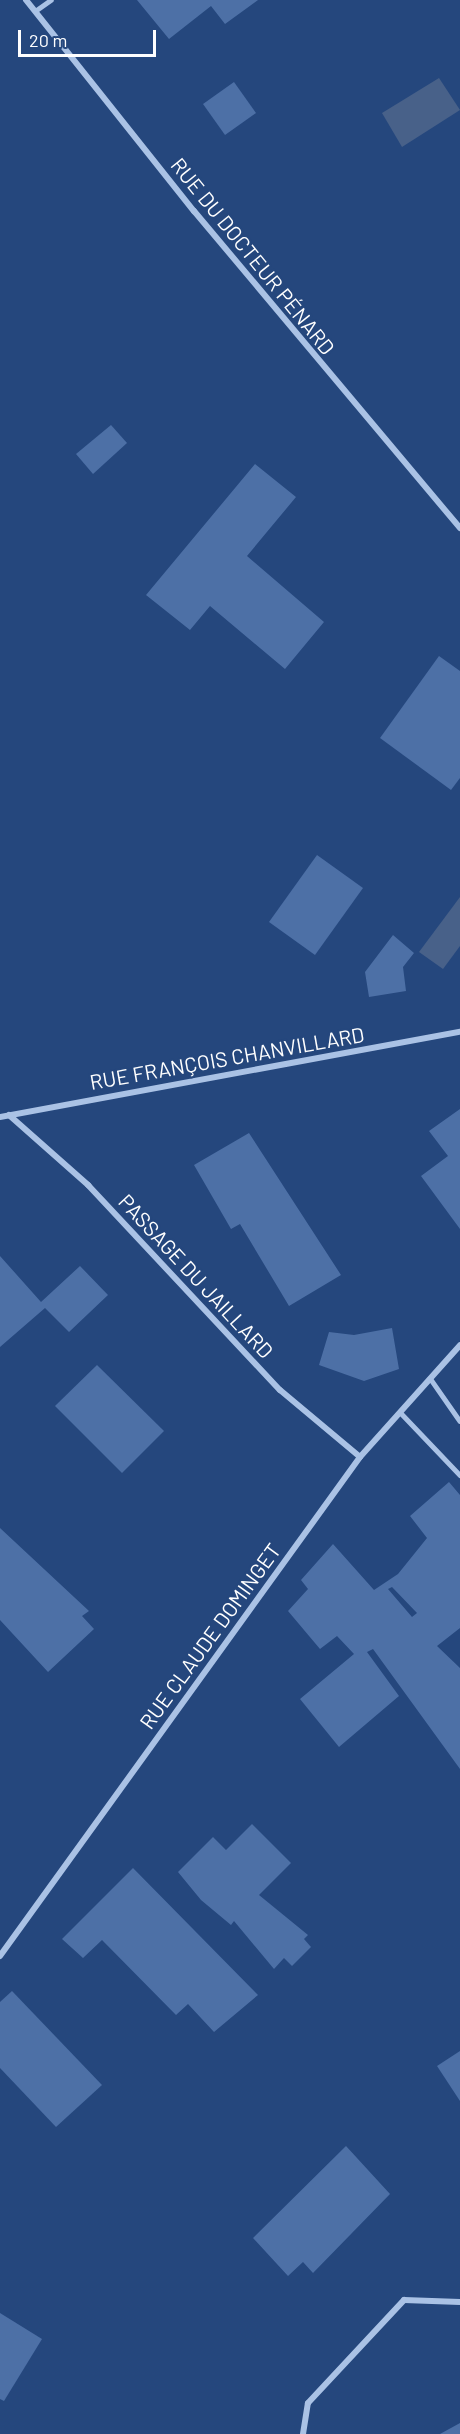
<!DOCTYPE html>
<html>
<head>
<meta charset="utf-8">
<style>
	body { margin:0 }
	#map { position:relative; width:460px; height:2434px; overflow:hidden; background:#25477d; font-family:Barlow,sans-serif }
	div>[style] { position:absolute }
	.water>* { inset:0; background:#486189 }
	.building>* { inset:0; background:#4d70a6 }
	.lane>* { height:4.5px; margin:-2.25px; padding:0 2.25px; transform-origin:2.25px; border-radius:2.25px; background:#aac2e5 }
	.street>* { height:6px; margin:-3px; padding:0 3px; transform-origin:3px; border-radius:3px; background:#aac2e5 }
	span { translate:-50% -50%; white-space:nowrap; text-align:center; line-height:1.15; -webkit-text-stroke:4.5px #25477d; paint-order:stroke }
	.street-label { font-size:21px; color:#fff }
	.scale { position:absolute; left:18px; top:30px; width:138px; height:27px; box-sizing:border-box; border:3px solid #fff; border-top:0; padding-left:8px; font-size:18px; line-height:21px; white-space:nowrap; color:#fff; -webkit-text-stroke:4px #25477d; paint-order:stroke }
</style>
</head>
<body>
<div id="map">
	<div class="water">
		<div style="clip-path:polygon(439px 78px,460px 110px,402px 147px,382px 113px)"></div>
		<div style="clip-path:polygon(460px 897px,460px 946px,443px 969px,419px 952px)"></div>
	</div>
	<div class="building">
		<div style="clip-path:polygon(137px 0,258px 0,225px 24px,211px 6px,169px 39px)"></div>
		<div style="clip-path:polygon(234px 82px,256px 113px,225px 135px,203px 104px)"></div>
		<div style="clip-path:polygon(111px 425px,127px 443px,93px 474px,76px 454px)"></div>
		<div style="clip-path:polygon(255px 464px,296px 497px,247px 556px,324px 622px,285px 669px,210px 606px,190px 630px,146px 595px)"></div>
		<div style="clip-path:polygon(439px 656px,460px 671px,460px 778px,451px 790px,380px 738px)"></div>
		<div style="clip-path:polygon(317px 855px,363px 888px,315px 955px,269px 922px)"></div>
		<div style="clip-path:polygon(393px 935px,414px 953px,403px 967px,406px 991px,369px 997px,365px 972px)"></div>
		<div style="clip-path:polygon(460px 1109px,460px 1229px,421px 1176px,448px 1156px,429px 1131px)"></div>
		<div style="clip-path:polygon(249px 1133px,341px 1275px,289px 1306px,240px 1224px,231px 1229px,194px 1165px)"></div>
		<div style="clip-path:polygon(0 1256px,41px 1302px,80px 1266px,108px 1295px,69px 1332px,45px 1308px,0 1347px)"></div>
		<div style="clip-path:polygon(392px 1328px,399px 1369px,364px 1381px,319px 1365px,329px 1332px,354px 1335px)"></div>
		<div style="clip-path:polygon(97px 1365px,164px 1431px,122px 1473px,55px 1406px)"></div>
		<div style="clip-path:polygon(evenodd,449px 1482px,460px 1495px,460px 1628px,437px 1646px,460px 1668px,460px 1769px,373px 1649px,367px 1652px,399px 1696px,339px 1747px,300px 1699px,354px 1654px,337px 1636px,320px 1649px,288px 1611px,308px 1589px,301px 1580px,333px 1544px,374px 1590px,398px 1574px,427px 1538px,410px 1516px,449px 1482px,392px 1587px,417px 1613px,412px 1617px,388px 1589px,392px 1587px)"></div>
		<div style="clip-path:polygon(0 1528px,89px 1611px,82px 1616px,94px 1629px,48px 1672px,0 1620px)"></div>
		<div style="clip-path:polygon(252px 1824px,291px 1863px,259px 1895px,308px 1935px,304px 1939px,311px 1947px,292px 1966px,284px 1958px,274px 1969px,234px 1921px,231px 1925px,201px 1900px,178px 1872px,213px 1837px,226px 1850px)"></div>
		<div style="clip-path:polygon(133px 1868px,258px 1995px,214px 2032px,188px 2004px,176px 2015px,102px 1940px,83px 1958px,62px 1939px)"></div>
		<div style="clip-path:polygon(12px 1991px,102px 2085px,56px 2127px,0 2068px,0 2002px)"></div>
		<div style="clip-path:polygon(460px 2051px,460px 2101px,437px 2066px)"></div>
		<div style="clip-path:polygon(346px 2146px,390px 2194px,313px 2273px,303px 2262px,288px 2276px,253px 2238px)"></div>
		<div style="clip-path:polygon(0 2313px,42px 2339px,4px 2401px,0 2399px)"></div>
		<div style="clip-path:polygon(460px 2423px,460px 2434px,440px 2434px)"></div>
	</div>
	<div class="lane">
		<div style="left:35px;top:11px;width:19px;rotate:-35deg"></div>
		<div style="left:430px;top:1378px;width:52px;rotate:55.1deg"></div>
		<div style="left:400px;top:1412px;width:87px;rotate:46.4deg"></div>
	</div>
	<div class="street">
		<div style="left:26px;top:0;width:270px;rotate:51.5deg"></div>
		<div style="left:194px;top:211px;width:414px;rotate:50deg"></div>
		<div style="left:9px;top:1115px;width:106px;rotate:41.5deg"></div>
		<div style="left:88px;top:1185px;width:281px;rotate:46.9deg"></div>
		<div style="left:280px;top:1390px;width:104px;rotate:39.9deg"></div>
		<div style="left:0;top:1117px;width:468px;rotate:-10.5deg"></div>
		<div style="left:0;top:1956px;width:615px;rotate:-54.19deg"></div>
		<div style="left:360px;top:1457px;width:150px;rotate:-48.2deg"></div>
		<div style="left:303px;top:2434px;width:31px;rotate:-81deg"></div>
		<div style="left:308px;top:2403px;width:141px;rotate:-47deg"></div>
		<div style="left:404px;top:2300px;width:56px;rotate:2deg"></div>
	</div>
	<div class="street-label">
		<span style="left:253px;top:256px;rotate:51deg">RUE DU DOCTEUR PÉNARD</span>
		<span style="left:227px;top:1058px;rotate:-10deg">RUE FRANÇOIS CHANVILLARD</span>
		<span style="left:196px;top:1276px;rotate:47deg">PASSAGE DU JAILLARD</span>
		<span style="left:210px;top:1636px;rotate:-54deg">RUE CLAUDE DOMINGET</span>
	</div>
	<div class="scale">20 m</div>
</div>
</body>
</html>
